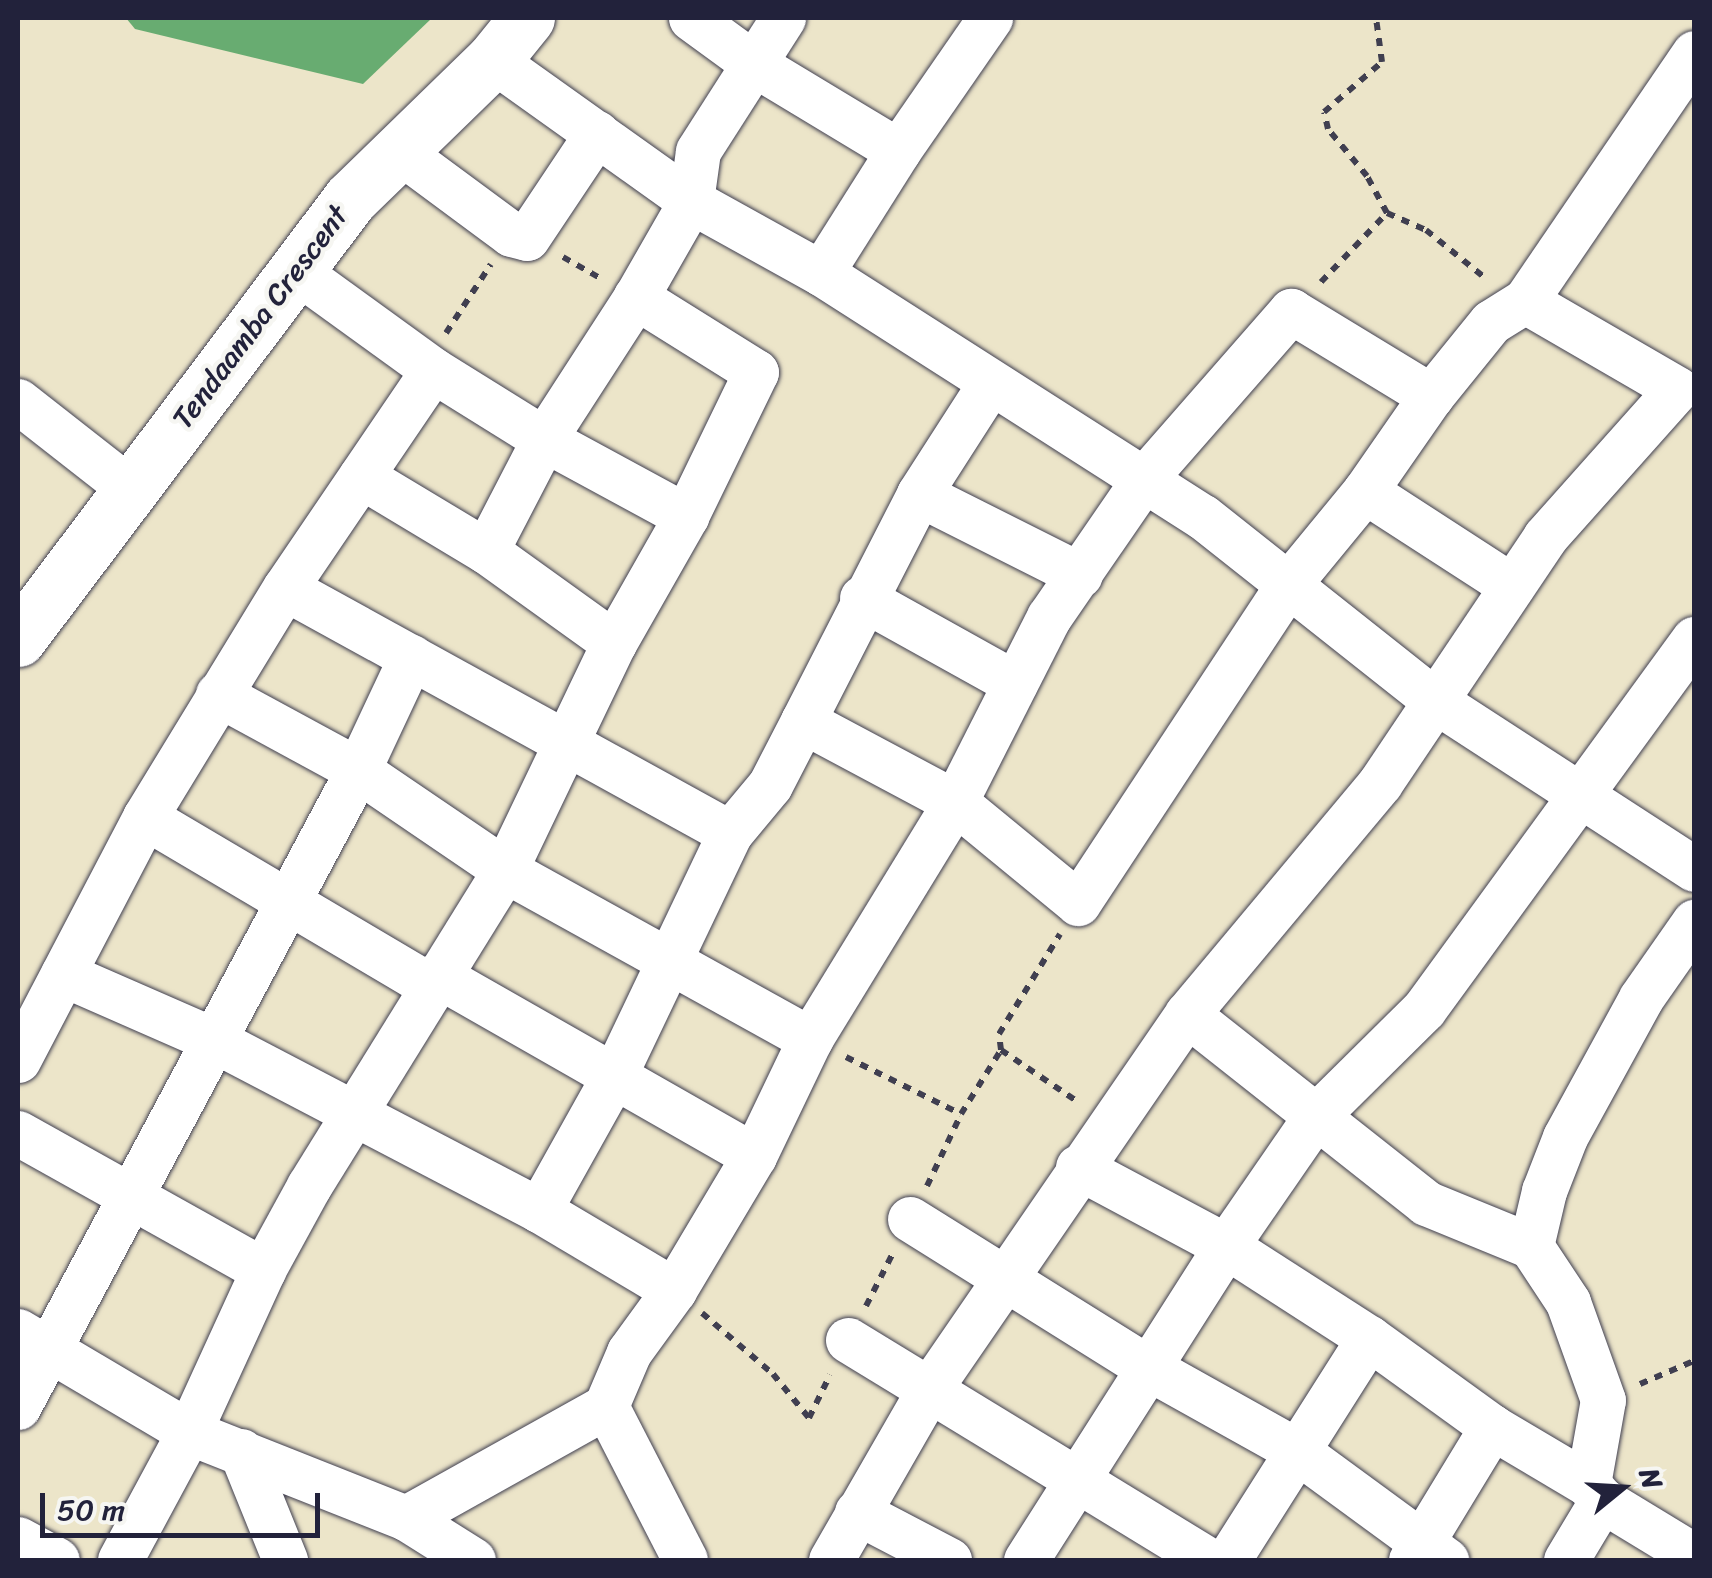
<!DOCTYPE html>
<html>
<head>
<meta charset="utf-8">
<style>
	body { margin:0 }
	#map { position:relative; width:1712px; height:1578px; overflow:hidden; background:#ece5c9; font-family:Sriracha,sans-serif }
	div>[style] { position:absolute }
	.forest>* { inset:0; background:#68ac71 }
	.path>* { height:6px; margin-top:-3px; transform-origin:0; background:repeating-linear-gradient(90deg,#403f50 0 8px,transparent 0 16px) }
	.roads { filter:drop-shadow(0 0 2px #403f50) drop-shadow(0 0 2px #403f50) }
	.street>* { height:45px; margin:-22.5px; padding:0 22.5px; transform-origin:22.5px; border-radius:22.5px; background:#fff }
	.secondary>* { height:55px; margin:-27.5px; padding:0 27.5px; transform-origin:27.5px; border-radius:27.5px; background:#fff }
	span { translate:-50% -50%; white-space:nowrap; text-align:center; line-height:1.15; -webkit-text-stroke:9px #f6f6f2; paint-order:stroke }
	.street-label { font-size:30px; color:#22223b }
	.frame { position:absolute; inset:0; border:20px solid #22223b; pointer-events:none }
	.north { position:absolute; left:1572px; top:1438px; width:100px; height:100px; -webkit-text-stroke:8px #f6f6f2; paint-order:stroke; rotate:72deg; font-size:28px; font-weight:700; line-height:40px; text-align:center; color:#22223b }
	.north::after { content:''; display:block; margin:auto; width:35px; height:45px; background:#22223b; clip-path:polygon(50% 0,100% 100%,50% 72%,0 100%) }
	.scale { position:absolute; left:40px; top:1493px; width:280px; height:45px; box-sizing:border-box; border:5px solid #22223b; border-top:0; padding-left:12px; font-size:30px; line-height:35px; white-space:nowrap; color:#22223b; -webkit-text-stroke:8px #f6f6f2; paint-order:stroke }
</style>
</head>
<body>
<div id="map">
	<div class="forest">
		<div style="clip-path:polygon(126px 18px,432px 18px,363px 84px,135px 29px)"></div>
	</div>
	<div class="path">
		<div style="left:1387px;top:213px;width:43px;rotate:23.6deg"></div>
		<div style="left:1426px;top:230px;width:76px;rotate:39.1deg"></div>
		<div style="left:563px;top:257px;width:43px;rotate:29.6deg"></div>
		<div style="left:1321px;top:282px;width:95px;rotate:-46.3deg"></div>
		<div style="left:1387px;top:213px;width:42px;rotate:-118.4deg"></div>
		<div style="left:1367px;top:176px;width:61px;rotate:-129.7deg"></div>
		<div style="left:1328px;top:129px;width:17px;rotate:-103deg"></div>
		<div style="left:1324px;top:112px;width:77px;rotate:-40.8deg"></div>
		<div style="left:1382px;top:62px;width:44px;rotate:-97.8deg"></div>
		<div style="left:446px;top:333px;width:82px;rotate:-56.9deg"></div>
		<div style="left:1001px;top:1050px;width:16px;rotate:-97deg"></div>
		<div style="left:999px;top:1034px;width:117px;rotate:-58.6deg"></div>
		<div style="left:846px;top:1057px;width:128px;rotate:26.4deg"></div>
		<div style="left:927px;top:1186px;width:80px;rotate:-64.7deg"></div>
		<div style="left:961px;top:1114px;width:75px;rotate:-58deg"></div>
		<div style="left:1001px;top:1050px;width:93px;rotate:34deg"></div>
		<div style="left:866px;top:1306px;width:57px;rotate:-63deg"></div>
		<div style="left:702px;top:1313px;width:94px;rotate:40.7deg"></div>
		<div style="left:773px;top:1374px;width:57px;rotate:50.7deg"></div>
		<div style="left:809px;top:1418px;width:48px;rotate:-64deg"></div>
		<div style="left:1640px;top:1384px;width:59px;rotate:-23.1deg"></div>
	</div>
	<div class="roads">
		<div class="street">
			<div style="left:691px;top:18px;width:78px;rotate:36.1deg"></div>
			<div style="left:754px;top:64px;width:168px;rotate:31.1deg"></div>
			<div style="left:493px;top:60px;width:243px;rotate:35.5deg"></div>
			<div style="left:691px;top:201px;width:149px;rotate:29deg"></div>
			<div style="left:821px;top:273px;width:453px;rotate:32.6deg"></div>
			<div style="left:1203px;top:517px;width:295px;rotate:38.4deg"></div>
			<div style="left:1434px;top:700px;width:310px;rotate:33deg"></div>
			<div style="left:399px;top:151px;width:139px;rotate:36.5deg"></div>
			<div style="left:511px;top:234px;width:16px;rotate:14deg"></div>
			<div style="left:527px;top:238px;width:126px;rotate:-56.3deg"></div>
			<div style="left:295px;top:270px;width:170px;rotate:35.9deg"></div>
			<div style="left:433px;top:370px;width:131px;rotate:31.9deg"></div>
			<div style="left:544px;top:439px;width:162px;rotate:28.5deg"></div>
			<div style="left:821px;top:273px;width:144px;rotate:-57.7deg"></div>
			<div style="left:898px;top:151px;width:162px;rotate:-55.3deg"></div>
			<div style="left:18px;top:401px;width:141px;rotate:38.1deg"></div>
			<div style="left:361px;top:476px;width:146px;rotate:31deg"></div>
			<div style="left:1365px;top:491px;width:175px;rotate:32.9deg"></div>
			<div style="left:919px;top:494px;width:180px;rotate:26.7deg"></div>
			<div style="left:285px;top:588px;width:263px;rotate:-55.8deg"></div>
			<div style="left:862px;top:598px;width:175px;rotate:29.1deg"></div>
			<div style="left:614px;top:643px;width:146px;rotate:-60.4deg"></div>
			<div style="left:686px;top:516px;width:160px;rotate:-64.1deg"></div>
			<div style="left:756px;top:372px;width:142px;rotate:-148deg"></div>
			<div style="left:218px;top:694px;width:159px;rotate:28.5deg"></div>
			<div style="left:358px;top:770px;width:178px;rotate:34.2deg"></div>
			<div style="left:505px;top:870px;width:349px;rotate:29deg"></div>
			<div style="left:803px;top:721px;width:255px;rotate:-62.9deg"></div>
			<div style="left:919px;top:494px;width:130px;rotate:-57.3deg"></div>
			<div style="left:145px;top:817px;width:332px;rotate:30.6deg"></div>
			<div style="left:63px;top:974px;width:163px;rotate:23.6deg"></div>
			<div style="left:212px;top:1039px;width:369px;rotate:27.6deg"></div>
			<div style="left:539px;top:1210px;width:157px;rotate:30.7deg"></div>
			<div style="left:437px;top:975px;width:365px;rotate:29.7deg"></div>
			<div style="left:1187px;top:1014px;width:301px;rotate:-50.1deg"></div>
			<div style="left:1380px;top:783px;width:296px;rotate:-56.1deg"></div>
			<div style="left:1545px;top:537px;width:198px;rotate:-48.3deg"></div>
			<div style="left:1677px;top:389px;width:176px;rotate:-149.9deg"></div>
			<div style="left:18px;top:1060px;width:274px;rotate:-62.4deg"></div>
			<div style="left:145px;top:817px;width:268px;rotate:-58.6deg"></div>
			<div style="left:285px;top:588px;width:508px;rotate:28.84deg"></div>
			<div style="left:18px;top:1133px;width:281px;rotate:29.2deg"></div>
			<div style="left:1078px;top:1167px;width:168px;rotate:28.1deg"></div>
			<div style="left:1226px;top:1246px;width:170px;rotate:32.8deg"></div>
			<div style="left:1369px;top:1338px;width:152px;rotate:35.9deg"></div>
			<div style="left:1492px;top:1427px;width:112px;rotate:30.7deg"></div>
			<div style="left:539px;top:1210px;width:156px;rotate:-60.8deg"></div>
			<div style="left:615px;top:1074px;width:267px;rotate:-64.5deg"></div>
			<div style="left:730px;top:833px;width:62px;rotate:-50.2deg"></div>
			<div style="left:770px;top:785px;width:72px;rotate:-62.7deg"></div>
			<div style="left:803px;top:721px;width:172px;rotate:28.1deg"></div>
			<div style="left:955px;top:802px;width:159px;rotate:39.4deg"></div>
			<div style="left:1078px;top:903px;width:380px;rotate:-56.6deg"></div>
			<div style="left:1287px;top:586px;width:123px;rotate:-50.6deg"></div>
			<div style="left:1365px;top:491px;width:116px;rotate:-55.2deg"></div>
			<div style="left:1431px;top:396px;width:95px;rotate:-51deg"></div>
			<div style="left:1491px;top:322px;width:40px;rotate:-32deg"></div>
			<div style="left:1525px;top:301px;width:300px;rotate:-55.7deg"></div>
			<div style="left:910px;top:1219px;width:279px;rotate:32deg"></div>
			<div style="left:1147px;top:1367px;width:172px;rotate:29.2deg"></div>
			<div style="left:1297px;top:1451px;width:185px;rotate:36.2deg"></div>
			<div style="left:18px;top:1331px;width:199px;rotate:30.6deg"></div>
			<div style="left:189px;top:1432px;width:233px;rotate:21.6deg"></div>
			<div style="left:406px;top:1518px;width:79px;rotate:32.1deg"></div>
			<div style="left:848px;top:1340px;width:422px;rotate:31.4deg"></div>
			<div style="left:606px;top:1406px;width:173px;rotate:62.8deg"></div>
			<div style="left:18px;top:1407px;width:722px;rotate:-61.91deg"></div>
			<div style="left:358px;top:770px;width:125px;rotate:-64.9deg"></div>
			<div style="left:241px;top:1451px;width:118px;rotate:68deg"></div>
			<div style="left:1602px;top:1500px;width:108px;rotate:31.3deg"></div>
			<div style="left:857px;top:1512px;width:104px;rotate:27.6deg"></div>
			<div style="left:406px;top:1518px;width:229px;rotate:-29.2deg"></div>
			<div style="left:606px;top:1406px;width:59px;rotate:-66.9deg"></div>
			<div style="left:629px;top:1352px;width:77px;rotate:-54deg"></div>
			<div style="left:674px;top:1290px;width:156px;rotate:-59.2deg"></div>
			<div style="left:754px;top:1156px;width:130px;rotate:-64.4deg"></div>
			<div style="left:810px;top:1039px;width:278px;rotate:-58.5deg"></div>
			<div style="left:955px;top:802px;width:208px;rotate:-63.1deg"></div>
			<div style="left:1049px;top:617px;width:166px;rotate:-55.5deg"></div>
			<div style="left:1143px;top:480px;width:225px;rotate:-48.8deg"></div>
			<div style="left:1291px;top:311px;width:164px;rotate:31.3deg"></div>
			<div style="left:18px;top:1539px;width:44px;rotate:28.3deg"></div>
			<div style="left:120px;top:1560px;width:145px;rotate:-61.7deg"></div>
			<div style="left:189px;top:1432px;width:178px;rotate:-65.4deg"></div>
			<div style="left:263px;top:1270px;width:96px;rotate:-61.3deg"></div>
			<div style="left:309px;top:1186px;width:372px;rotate:-58.2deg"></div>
			<div style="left:505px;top:870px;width:252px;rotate:-64.4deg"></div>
			<div style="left:614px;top:643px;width:158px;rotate:-144.3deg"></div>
			<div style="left:486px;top:551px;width:126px;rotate:-62.6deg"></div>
			<div style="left:544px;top:439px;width:169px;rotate:-57.1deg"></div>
			<div style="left:636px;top:297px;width:111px;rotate:-60.2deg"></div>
			<div style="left:691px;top:201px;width:50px;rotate:-82deg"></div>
			<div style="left:698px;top:151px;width:158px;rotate:-57.4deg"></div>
			<div style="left:831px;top:1560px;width:198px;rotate:-60.1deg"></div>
			<div style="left:930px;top:1388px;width:454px;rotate:-55.5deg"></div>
			<div style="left:1187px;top:1014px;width:305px;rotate:38.3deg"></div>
			<div style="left:1426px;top:1203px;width:113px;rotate:22.3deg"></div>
			<div style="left:1026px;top:1560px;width:372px;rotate:-57.5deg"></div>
			<div style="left:1226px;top:1246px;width:157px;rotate:-55.4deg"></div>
			<div style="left:1315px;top:1117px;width:153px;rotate:-44.7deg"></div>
			<div style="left:1424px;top:1009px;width:458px;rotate:-53.9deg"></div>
			<div style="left:1228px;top:1560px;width:263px;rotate:-57.6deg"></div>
			<div style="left:1411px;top:1560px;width:156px;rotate:-58.7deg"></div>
			<div style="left:1566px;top:1560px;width:70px;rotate:-59deg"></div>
			<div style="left:1602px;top:1500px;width:21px;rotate:-131deg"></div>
			<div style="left:1588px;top:1484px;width:85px;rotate:-79.9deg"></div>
			<div style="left:1603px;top:1400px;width:104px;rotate:-109.7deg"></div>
			<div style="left:1568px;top:1302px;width:67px;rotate:-123.5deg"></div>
			<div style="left:1531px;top:1246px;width:57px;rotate:-76.7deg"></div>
			<div style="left:1544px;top:1191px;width:58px;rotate:-68.7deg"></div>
			<div style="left:1565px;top:1137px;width:158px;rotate:-61.3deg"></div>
			<div style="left:1641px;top:998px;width:93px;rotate:-55.1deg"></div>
		</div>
		<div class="secondary">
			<div style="left:18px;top:639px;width:551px;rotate:-52.96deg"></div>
			<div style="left:350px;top:199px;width:199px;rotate:-44.2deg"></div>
			<div style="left:493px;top:60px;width:54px;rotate:-51deg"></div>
		</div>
	</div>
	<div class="street-label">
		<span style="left:260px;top:317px;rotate:-53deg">Tendaamba Crescent</span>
	</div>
	<div class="frame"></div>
	<div class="north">N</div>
	<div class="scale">50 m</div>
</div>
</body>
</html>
